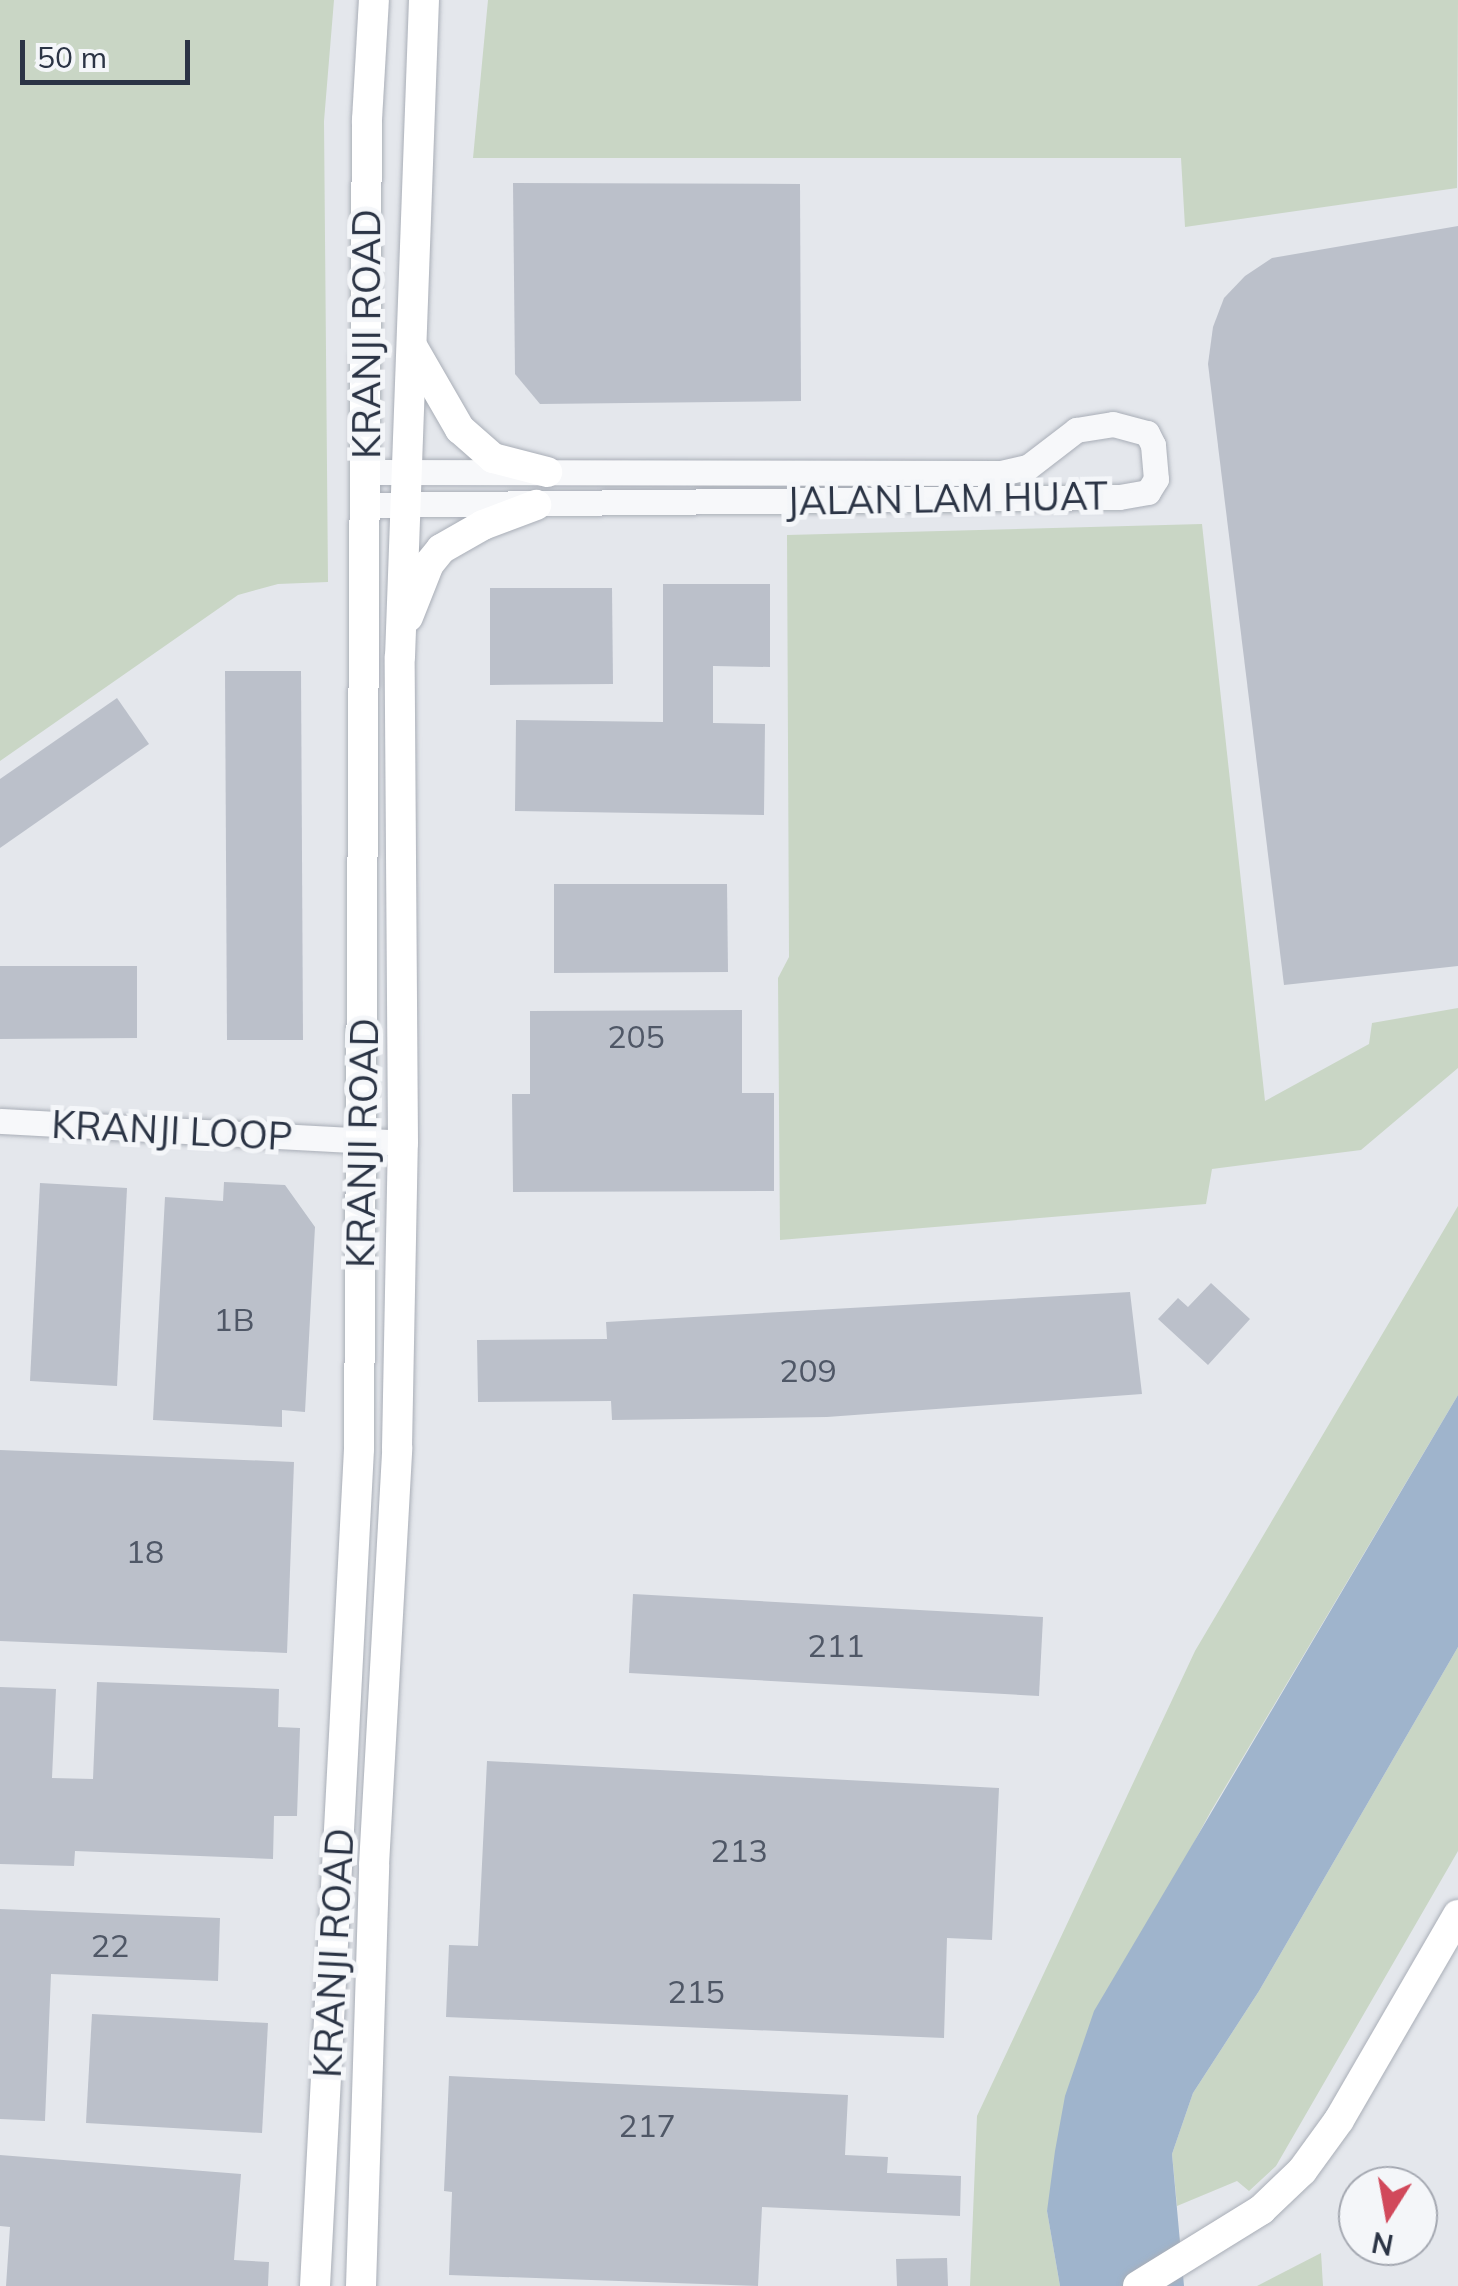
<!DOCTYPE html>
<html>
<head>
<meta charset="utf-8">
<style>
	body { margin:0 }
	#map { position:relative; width:1458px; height:2286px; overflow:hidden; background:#e4e7ec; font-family:Mulish,sans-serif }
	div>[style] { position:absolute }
	.green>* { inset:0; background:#c9d6c5 }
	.water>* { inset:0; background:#9fb4cc }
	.building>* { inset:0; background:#bbc0ca }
	.roads { filter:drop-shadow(0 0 2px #a9aeb7) drop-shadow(0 0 2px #a9aeb7) }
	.minor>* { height:25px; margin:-12.5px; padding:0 12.5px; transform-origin:12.5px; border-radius:12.5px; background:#f7f8fa }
	.major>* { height:30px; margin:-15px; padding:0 15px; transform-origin:15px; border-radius:15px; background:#fff }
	span { translate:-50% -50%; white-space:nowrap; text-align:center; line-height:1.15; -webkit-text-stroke:10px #f4f6f9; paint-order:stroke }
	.number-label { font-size:32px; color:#4f5766 }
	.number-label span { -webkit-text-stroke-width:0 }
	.street-label { font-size:38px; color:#2b3445 }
	.north { position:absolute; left:1338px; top:2166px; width:100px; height:100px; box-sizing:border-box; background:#f4f6f9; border:2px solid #a4a8b1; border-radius:50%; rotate:191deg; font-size:28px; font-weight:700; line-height:40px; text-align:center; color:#2b3445 }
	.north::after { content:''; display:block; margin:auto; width:35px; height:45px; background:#d1495b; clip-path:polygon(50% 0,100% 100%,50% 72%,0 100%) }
	.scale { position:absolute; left:20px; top:40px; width:170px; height:45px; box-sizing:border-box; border:5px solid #2b3445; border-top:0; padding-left:12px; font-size:30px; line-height:35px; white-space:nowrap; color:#2b3445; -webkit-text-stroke:8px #f4f6f9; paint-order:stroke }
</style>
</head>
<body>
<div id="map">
	<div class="green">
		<div style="clip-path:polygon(0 0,334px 0,324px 121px,328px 582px,278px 584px,238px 595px,0 761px)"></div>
		<div style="clip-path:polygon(488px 0,1458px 0,1457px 188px,1185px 227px,1181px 158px,473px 158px)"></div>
		<div style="clip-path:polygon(1202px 524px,1265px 1101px,1369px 1044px,1372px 1023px,1458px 1008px,1458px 1068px,1361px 1150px,1212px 1169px,1206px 1204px,780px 1240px,778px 978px,789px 957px,787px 535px)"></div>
		<div style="clip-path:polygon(1458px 1206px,1458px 1395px,1211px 1811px,1166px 1894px,1047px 2211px,1060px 2286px,970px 2286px,977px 2116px,1195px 1651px)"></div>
		<div style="clip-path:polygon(1458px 1647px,1458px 1851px,1276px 2166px,1249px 2191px,1237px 2181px,1177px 2206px,1172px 2154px,1193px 2093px,1259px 1991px)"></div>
		<div style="clip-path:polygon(1321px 2253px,1323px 2286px,1257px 2286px)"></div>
	</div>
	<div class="water">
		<div style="clip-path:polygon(1458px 1395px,1458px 1647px,1259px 1991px,1193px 2093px,1172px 2154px,1184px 2286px,1060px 2286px,1047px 2211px,1055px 2151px,1065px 2096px,1094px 2011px)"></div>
	</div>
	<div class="building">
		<div style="clip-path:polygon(513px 183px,800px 184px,801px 401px,540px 404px,515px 374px)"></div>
		<div style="clip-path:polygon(1458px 226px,1458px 966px,1284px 985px,1208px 364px,1213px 327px,1224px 298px,1245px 276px,1272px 258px)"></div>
		<div style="clip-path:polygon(663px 584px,770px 584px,770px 667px,713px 666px,713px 723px,765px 724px,764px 815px,515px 811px,516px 720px,663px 722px)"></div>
		<div style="clip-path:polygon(490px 588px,612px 588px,613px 684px,490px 685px)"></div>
		<div style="clip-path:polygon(225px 671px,301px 671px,303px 1040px,227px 1040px)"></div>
		<div style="clip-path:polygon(117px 698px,149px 744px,0 848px,0 779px)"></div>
		<div style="clip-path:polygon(554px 884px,727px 884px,728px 972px,554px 973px)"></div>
		<div style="clip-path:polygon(0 966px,137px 966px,137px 1038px,0 1039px)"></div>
		<div style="clip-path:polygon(742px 1010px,742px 1093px,774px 1093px,774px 1191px,513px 1192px,512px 1094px,530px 1094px,530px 1011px)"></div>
		<div style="clip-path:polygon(224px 1182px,285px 1185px,315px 1227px,305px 1412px,282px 1410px,282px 1427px,153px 1420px,165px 1197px,223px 1201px)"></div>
		<div style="clip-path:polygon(40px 1183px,127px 1188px,117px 1386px,30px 1381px)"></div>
		<div style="clip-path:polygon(1211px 1283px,1250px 1319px,1208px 1365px,1158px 1319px,1178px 1298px,1188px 1307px)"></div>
		<div style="clip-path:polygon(1130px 1292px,1142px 1394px,827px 1417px,612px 1420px,611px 1401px,478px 1402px,477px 1340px,607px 1339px,606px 1322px)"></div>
		<div style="clip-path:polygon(0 1450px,294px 1462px,287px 1653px,0 1641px)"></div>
		<div style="clip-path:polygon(633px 1594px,1043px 1617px,1039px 1696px,629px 1673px)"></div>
		<div style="clip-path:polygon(97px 1682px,279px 1689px,278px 1727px,300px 1728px,297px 1816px,274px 1816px,273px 1859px,75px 1851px,74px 1866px,0 1864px,0 1687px,56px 1689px,52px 1778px,93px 1779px)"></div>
		<div style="clip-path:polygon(487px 1761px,999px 1788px,992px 1940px,947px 1938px,944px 2038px,446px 2017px,449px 1945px,478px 1946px)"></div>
		<div style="clip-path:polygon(0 1909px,220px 1918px,218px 1981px,51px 1974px,45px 2121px,0 2119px)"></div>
		<div style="clip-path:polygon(92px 2014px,268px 2023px,262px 2133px,86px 2123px)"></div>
		<div style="clip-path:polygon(449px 2076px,848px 2095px,845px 2155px,888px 2157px,887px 2173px,961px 2176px,960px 2216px,762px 2207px,758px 2286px,449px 2275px,452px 2192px,444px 2191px)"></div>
		<div style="clip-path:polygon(0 2155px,241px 2174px,234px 2260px,269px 2262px,268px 2286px,6px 2286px,10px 2227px,0 2226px)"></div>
		<div style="clip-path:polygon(947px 2258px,948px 2286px,897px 2286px,896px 2259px)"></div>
	</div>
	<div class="roads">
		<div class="minor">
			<div style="left:367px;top:472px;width:634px;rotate:0.09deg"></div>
			<div style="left:1001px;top:473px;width:28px;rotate:-13deg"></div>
			<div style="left:1028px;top:467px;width:61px;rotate:-37.6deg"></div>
			<div style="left:1076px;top:430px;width:37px;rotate:-9deg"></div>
			<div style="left:1113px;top:424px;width:35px;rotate:15deg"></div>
			<div style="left:1147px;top:433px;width:13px;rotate:63deg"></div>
			<div style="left:1153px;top:445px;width:34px;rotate:85deg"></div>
			<div style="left:1156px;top:479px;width:15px;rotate:122deg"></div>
			<div style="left:1148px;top:492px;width:29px;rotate:170deg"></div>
			<div style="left:1119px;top:497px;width:751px;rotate:179.39deg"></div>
			<div style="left:0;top:1121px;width:404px;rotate:3.1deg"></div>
		</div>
		<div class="major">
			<div style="left:412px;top:346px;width:96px;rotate:60deg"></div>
			<div style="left:460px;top:429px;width:44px;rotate:41.3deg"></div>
			<div style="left:493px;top:458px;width:56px;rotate:14.5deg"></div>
			<div style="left:408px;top:617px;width:57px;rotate:-68.4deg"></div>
			<div style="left:429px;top:564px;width:19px;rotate:-51deg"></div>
			<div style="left:441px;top:549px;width:48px;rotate:-29.7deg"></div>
			<div style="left:483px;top:525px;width:57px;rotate:-20.7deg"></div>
			<div style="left:315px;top:2286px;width:838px;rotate:-86.99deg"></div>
			<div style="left:359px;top:1449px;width:1329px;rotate:-89.66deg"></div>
			<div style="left:367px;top:120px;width:120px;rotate:-86.7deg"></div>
			<div style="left:361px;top:2286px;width:421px;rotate:-88.2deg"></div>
			<div style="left:374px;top:1865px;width:418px;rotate:-86.8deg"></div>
			<div style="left:397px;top:1448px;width:305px;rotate:-88.9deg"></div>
			<div style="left:403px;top:1143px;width:486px;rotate:-90.4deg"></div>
			<div style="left:400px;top:657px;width:657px;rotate:-87.91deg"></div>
			<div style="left:1138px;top:2286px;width:145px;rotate:-31.7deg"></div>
			<div style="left:1261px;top:2210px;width:57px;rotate:-43.6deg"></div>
			<div style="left:1302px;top:2171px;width:63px;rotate:-54deg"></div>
			<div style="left:1339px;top:2120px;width:237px;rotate:-59.9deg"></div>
		</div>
	</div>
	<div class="number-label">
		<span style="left:636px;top:1036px">205</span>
		<span style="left:234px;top:1319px">1B</span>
		<span style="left:808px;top:1370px">209</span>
		<span style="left:145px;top:1551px">18</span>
		<span style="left:836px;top:1645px">211</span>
		<span style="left:739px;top:1850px">213</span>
		<span style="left:110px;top:1945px">22</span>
		<span style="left:696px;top:1991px">215</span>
		<span style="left:647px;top:2125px">217</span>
	</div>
	<div class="street-label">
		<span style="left:367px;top:334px;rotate:-90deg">KRANJI ROAD</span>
		<span style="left:947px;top:499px;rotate:-1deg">JALAN LAM HUAT</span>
		<span style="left:172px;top:1131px;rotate:3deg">KRANJI LOOP</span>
		<span style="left:363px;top:1143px;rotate:-89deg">KRANJI ROAD</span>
		<span style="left:334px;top:1953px;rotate:-87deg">KRANJI ROAD</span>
	</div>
	<div class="north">N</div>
	<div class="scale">50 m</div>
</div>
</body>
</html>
